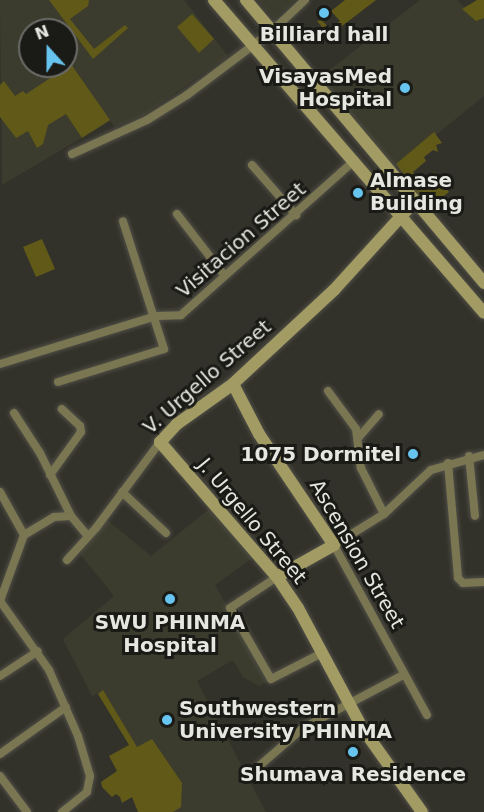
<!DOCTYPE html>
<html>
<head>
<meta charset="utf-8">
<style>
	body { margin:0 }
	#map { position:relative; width:484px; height:812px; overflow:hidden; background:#33322a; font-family:"DejaVu Sans",sans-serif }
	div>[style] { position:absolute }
	.built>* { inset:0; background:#3c3c2e }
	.green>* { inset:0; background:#605918 }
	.roads { filter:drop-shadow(0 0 2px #504f47) drop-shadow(0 0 2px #504f47) }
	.street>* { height:8px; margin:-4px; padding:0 4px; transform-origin:4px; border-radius:4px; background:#7a7652 }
	.secondary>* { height:12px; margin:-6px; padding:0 6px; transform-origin:6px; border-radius:6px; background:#a29b63 }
	.dots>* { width:16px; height:16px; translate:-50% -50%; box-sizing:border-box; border:3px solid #1a1a16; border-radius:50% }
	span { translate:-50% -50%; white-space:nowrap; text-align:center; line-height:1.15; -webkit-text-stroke:6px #1a1a16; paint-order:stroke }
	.poi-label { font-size:20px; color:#e7e7e2; font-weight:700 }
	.right { translate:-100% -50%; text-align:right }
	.left { translate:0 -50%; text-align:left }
	.street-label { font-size:20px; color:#e7e7e2 }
	.north { position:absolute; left:18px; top:18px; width:60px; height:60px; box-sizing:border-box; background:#1a1a16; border:2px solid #6c6c68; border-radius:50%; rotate:339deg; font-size:16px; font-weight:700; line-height:24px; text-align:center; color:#e7e7e2 }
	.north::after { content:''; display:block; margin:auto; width:21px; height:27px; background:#67c4ef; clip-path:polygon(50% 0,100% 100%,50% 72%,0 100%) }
</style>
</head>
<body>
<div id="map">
	<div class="built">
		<div style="clip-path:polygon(evenodd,0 0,184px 0,228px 56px,145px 114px,115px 127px,110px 121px,2px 185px,0 0,30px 30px,66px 30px,66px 66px,30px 66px,30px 30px)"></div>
		<div style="clip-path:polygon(258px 0,295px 0,274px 19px)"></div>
		<div style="clip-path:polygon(420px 0,457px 0,476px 19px,484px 15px,484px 96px,395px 168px,318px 79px)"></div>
		<div style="clip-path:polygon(213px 506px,255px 556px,215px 585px,270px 680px,259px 686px,243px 677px,233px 660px,197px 681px,266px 812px,138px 812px,131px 745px,98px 693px,92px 696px,63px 639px,114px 596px,80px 554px,106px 519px,151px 556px)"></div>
	</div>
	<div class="green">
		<div style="clip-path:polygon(49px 0,89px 0,88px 6px,70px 19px,94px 49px,125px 25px,128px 28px,93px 59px)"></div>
		<div style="clip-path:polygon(345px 0,376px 0,329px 36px,327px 33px,317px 21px,322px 20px,327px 26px,324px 29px,327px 33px,340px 21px,331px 11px)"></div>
		<div style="clip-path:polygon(477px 0,484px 0,484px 18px,476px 21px,462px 9px)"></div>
		<div style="clip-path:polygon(192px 14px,214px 39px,199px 53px,177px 27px)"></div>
		<div style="clip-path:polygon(66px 57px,110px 120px,82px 138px,66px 114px,48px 125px,43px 144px,37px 148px,28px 131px,16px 138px,0 117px,0 85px,4px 81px,15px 96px,23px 91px,26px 94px,64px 69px)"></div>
		<div style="clip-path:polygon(434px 132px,442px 143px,436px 145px,438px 152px,433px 150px,424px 157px,426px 161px,413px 172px,420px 182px,434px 172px,449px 192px,428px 209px,396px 164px)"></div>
		<div style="clip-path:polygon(42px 239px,55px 269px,36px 277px,23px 247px)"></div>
		<div style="clip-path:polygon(103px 690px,137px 747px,152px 739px,182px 783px,181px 807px,173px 812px,138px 812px,132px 797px,122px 803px,120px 797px,116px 794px,112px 797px,102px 787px,101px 782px,117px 771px,109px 756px,129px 745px,98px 694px)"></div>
	</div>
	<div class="roads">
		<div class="street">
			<div style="left:72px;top:154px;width:82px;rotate:-24.4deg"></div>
			<div style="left:147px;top:120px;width:47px;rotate:-32deg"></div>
			<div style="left:187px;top:95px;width:106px;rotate:-37deg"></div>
			<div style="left:272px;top:31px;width:45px;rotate:-43.2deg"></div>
			<div style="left:252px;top:165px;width:67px;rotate:48.7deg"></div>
			<div style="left:177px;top:214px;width:78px;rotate:52.3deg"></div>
			<div style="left:0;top:364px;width:163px;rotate:-17.1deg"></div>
			<div style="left:156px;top:316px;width:25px;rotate:-2deg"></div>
			<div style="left:181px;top:315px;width:233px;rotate:-41.7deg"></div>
			<div style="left:58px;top:382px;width:111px;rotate:-17.3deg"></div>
			<div style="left:164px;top:349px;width:134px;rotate:-107.8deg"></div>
			<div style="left:328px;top:391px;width:47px;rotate:53.6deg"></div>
			<div style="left:356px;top:429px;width:39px;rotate:83deg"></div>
			<div style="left:361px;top:468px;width:51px;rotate:63.4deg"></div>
			<div style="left:14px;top:413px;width:48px;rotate:57deg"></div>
			<div style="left:40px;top:453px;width:70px;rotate:63.8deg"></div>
			<div style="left:71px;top:516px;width:25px;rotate:50deg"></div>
			<div style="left:359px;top:437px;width:30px;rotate:-49deg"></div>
			<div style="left:469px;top:456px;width:60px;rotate:84.3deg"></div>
			<div style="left:448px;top:463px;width:115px;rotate:85deg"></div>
			<div style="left:458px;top:578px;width:7px;rotate:45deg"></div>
			<div style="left:463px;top:583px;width:21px;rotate:-3deg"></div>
			<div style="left:50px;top:475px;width:53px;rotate:-54.2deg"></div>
			<div style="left:81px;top:432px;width:6px;rotate:-99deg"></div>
			<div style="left:80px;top:426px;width:25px;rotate:-137deg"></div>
			<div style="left:0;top:492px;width:49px;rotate:60.8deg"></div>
			<div style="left:122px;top:492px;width:60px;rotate:43deg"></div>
			<div style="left:67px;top:560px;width:43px;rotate:-47.8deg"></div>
			<div style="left:96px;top:528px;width:107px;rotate:-53.3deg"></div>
			<div style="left:277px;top:577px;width:56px;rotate:146.6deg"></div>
			<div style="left:230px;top:608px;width:82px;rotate:60deg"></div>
			<div style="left:271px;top:679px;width:57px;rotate:-27deg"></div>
			<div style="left:0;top:601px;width:85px;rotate:54.6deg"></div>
			<div style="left:49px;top:670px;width:72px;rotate:66.3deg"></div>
			<div style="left:78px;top:736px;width:42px;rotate:73.3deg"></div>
			<div style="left:90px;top:776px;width:16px;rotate:101deg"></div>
			<div style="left:87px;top:792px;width:32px;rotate:141deg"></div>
			<div style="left:0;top:601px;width:70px;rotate:-70deg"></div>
			<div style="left:24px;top:535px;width:35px;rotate:-31deg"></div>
			<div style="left:54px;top:517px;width:17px;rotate:-3deg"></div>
			<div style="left:0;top:676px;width:45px;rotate:-33.3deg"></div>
			<div style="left:427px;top:715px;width:194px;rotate:-118.7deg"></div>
			<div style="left:334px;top:545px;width:59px;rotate:-31.8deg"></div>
			<div style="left:384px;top:514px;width:64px;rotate:-43.1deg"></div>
			<div style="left:431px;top:470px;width:55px;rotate:-15.8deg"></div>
			<div style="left:0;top:754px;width:81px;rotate:-35.5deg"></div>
			<div style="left:258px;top:767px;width:60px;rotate:-40.9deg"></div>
			<div style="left:303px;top:728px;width:113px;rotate:-27.9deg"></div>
			<div style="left:0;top:776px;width:45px;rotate:53.1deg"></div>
		</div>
		<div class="secondary">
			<div style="left:214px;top:0;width:413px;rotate:49.2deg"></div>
			<div style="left:246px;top:0;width:370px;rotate:49.9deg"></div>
			<div style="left:415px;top:201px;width:120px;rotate:132.3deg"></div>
			<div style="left:334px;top:290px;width:138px;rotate:137.1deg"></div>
			<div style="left:233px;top:384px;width:69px;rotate:144.5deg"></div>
			<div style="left:177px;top:424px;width:25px;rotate:133deg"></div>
			<div style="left:160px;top:442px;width:179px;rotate:49.1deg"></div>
			<div style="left:277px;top:577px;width:37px;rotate:56deg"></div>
			<div style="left:298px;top:608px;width:137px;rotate:61.8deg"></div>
			<div style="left:363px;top:729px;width:102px;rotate:54.6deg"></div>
			<div style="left:233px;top:384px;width:56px;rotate:62.5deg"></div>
			<div style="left:259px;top:434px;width:134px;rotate:56deg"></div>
			<div style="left:334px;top:545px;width:65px;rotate:150.7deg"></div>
		</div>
	</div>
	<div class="dots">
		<div style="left:324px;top:13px;background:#67c4ef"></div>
		<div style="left:405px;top:88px;background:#67c4ef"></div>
		<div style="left:358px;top:193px;background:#67c4ef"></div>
		<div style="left:413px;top:454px;background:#67c4ef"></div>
		<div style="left:170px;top:599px;background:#67c4ef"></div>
		<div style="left:167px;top:720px;background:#67c4ef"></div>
		<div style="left:353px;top:752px;background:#67c4ef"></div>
	</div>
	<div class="poi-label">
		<span style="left:324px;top:34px">Billiard hall</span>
		<span class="right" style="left:392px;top:88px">VisayasMed<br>Hospital</span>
		<span class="left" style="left:370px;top:192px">Almase<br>Building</span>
		<span class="right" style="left:401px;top:454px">1075 Dormitel</span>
		<span style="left:170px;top:634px">SWU PHINMA<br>Hospital</span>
		<span class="left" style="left:179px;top:720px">Southwestern<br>University PHINMA</span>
		<span style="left:353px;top:774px">Shumava Residence</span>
	</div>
	<div class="street-label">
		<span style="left:241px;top:240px;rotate:-41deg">Visitacion Street</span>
		<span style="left:207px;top:377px;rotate:-41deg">V. Urgello Street</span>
		<span style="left:252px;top:521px;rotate:50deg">J. Urgello Street</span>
		<span style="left:357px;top:554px;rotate:60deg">Ascension Street</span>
	</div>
	<div class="north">N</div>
</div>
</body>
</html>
